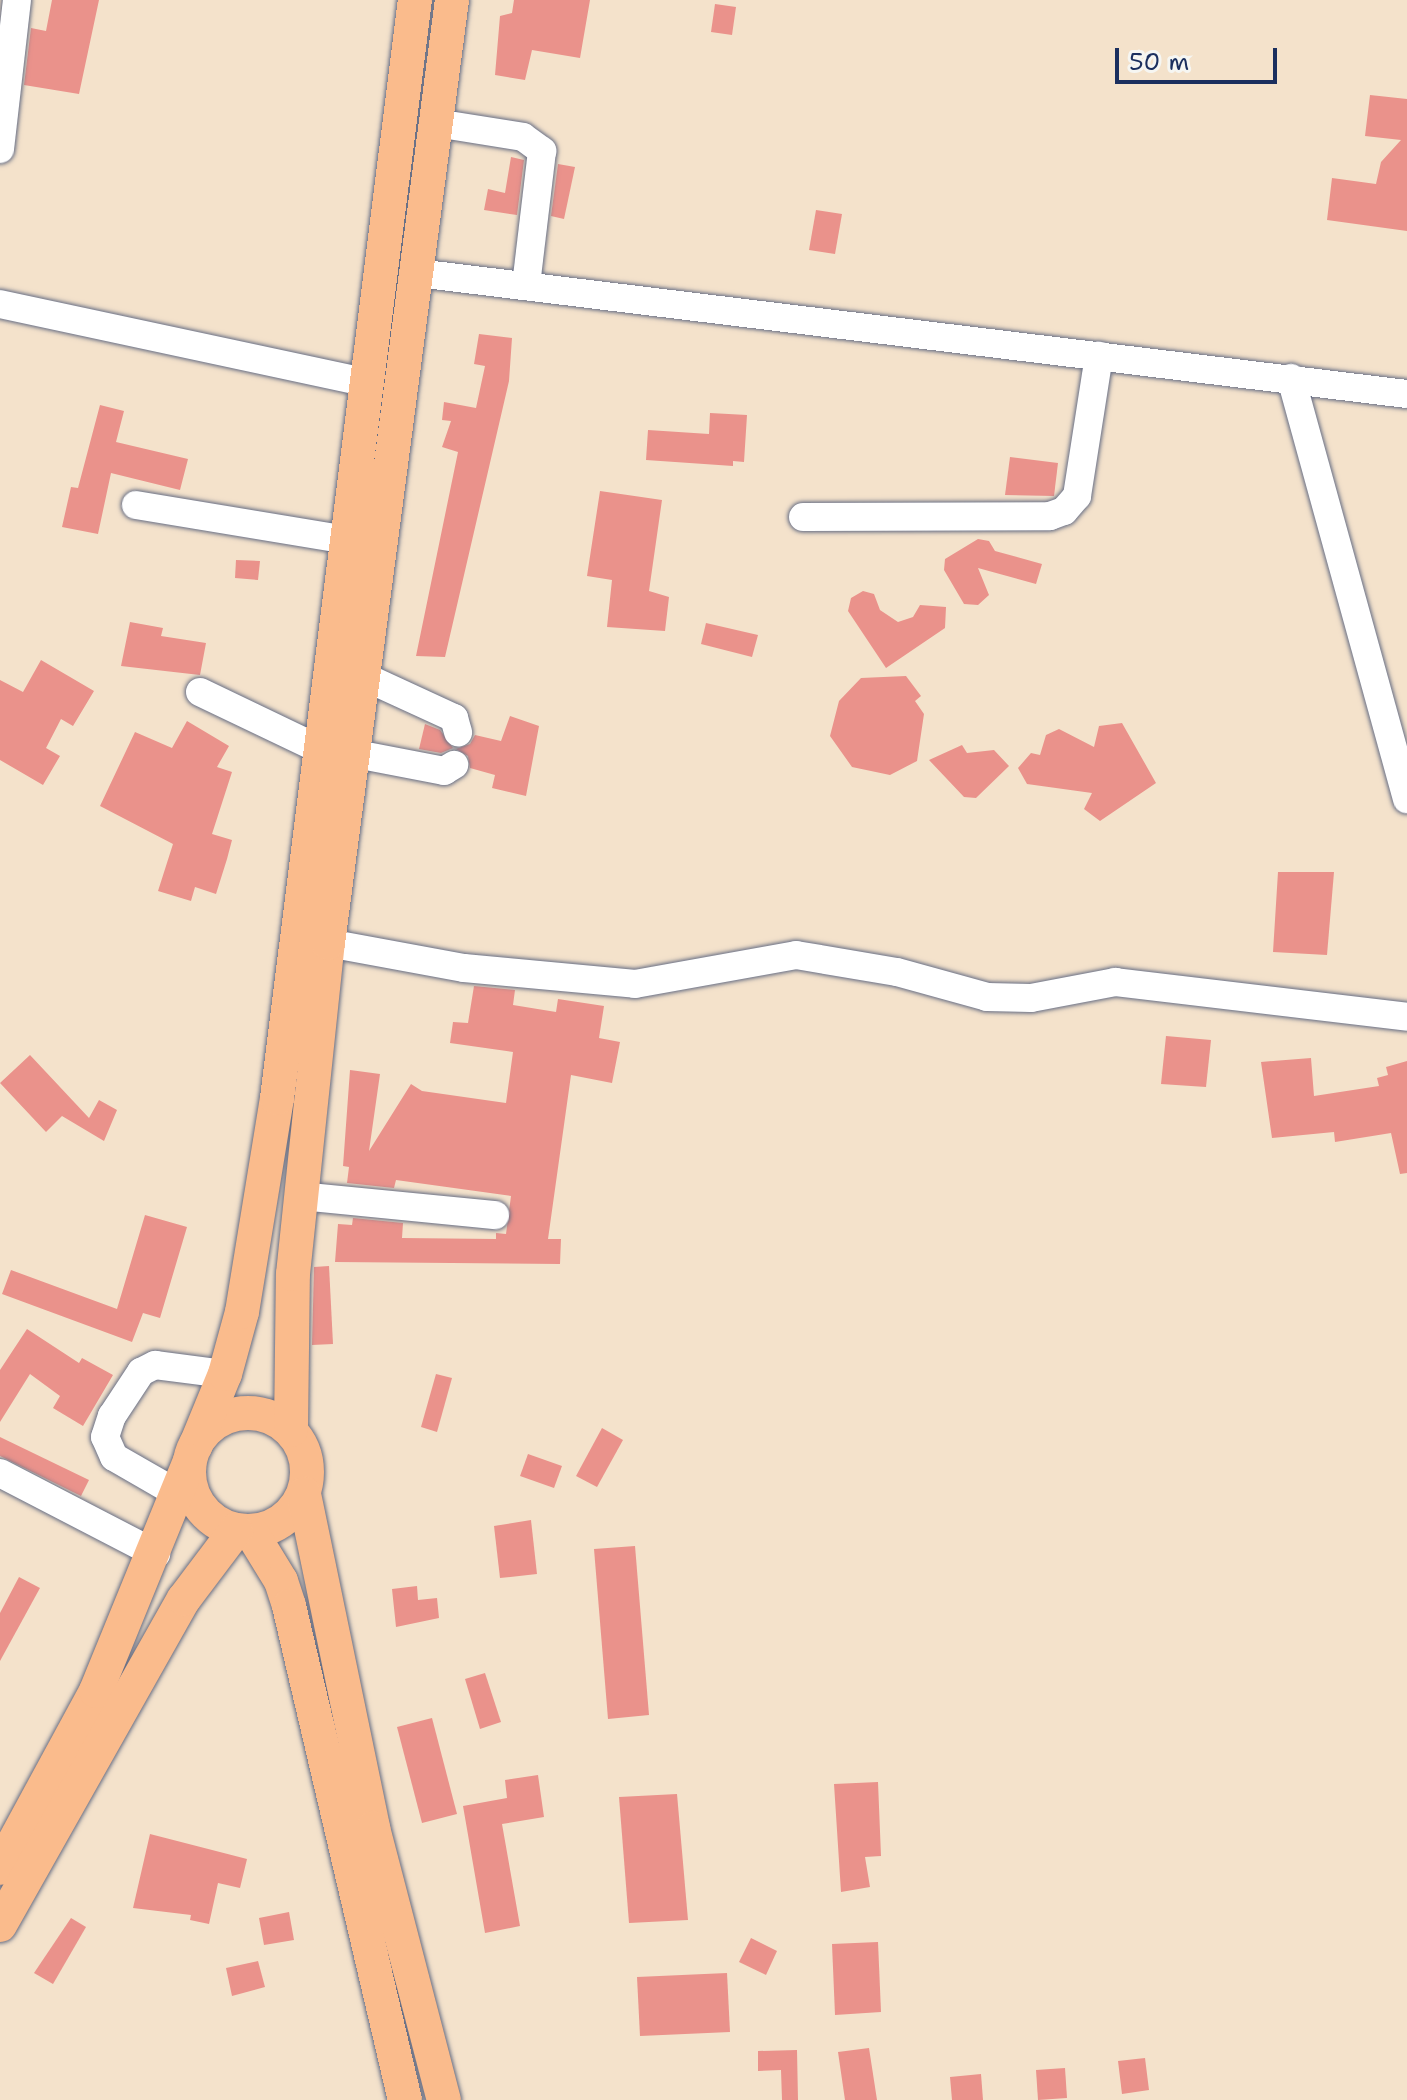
<!DOCTYPE html>
<html>
<head>
<meta charset="utf-8">
<style>
	body { margin:0 }
	#map { position:relative; width:1407px; height:2100px; overflow:hidden; background:#f4e2cb; font-family:"Shantell Sans",sans-serif }
	div>[style] { position:absolute }
	.building>* { inset:0; background:#ea928b }
	.roads { filter:drop-shadow(0 0 2px #676e84) drop-shadow(0 0 2px #676e84) }
	.minor>* { height:28px; margin:-14px; padding:0 14px; transform-origin:14px; border-radius:14px; background:#fff }
	.major>* { height:34px; margin:-17px; padding:0 17px; transform-origin:17px; border-radius:17px; background:#fabb8c }
	.major>.ring { margin:-17px; padding:0; box-sizing:content-box; background:none; border:34px solid #fabb8c; border-radius:50% }
	span { translate:-50% -50%; white-space:nowrap; text-align:center; line-height:1.15; -webkit-text-stroke:6px #f6f6f2; paint-order:stroke }
	.scale { position:absolute; left:1115px; top:48px; width:162px; height:36px; box-sizing:border-box; border:4px solid #1b2f5e; border-top:0; padding-left:10px; font-size:24px; line-height:28px; white-space:nowrap; color:#1b2f5e; -webkit-text-stroke:6px #f6f6f2; paint-order:stroke }
</style>
</head>
<body>
<div id="map">
	<div class="building">
		<div style="clip-path:polygon(52px 0,99px 0,79px 94px,24px 85px,31px 28px,46px 31px)"></div>
		<div style="clip-path:polygon(514px 0,590px 0,580px 58px,532px 50px,525px 80px,495px 75px,500px 16px,512px 13px)"></div>
		<div style="clip-path:polygon(715px 4px,736px 7px,732px 35px,711px 32px)"></div>
		<div style="clip-path:polygon(1370px 95px,1407px 99px,1407px 231px,1327px 220px,1332px 178px,1376px 184px,1381px 162px,1401px 140px,1365px 136px)"></div>
		<div style="clip-path:polygon(511px 157px,524px 160px,517px 215px,484px 210px,488px 189px,505px 193px)"></div>
		<div style="clip-path:polygon(558px 164px,575px 167px,564px 219px,551px 216px)"></div>
		<div style="clip-path:polygon(816px 210px,842px 214px,835px 254px,809px 250px)"></div>
		<div style="clip-path:polygon(479px 334px,512px 338px,509px 381px,445px 657px,416px 656px,458px 452px,442px 447px,451px 421px,442px 420px,444px 402px,476px 408px,485px 366px,474px 364px)"></div>
		<div style="clip-path:polygon(100px 405px,124px 411px,116px 442px,188px 459px,180px 490px,111px 473px,98px 534px,62px 527px,71px 487px,78px 488px)"></div>
		<div style="clip-path:polygon(710px 413px,747px 415px,744px 462px,733px 461px,733px 466px,646px 460px,648px 430px,709px 434px)"></div>
		<div style="clip-path:polygon(1010px 457px,1058px 463px,1054px 496px,1005px 495px)"></div>
		<div style="clip-path:polygon(600px 491px,662px 500px,649px 591px,669px 597px,665px 631px,607px 627px,612px 580px,587px 576px)"></div>
		<div style="clip-path:polygon(978px 539px,989px 541px,995px 551px,1042px 564px,1036px 584px,978px 568px,989px 595px,978px 605px,964px 604px,944px 570px,945px 559px)"></div>
		<div style="clip-path:polygon(236px 560px,260px 561px,258px 580px,235px 578px)"></div>
		<div style="clip-path:polygon(863px 591px,874px 594px,880px 610px,898px 622px,913px 617px,920px 605px,946px 607px,945px 628px,886px 668px,848px 611px,851px 598px)"></div>
		<div style="clip-path:polygon(130px 622px,163px 628px,161px 636px,206px 643px,200px 675px,121px 666px)"></div>
		<div style="clip-path:polygon(706px 623px,758px 635px,752px 657px,701px 644px)"></div>
		<div style="clip-path:polygon(41px 660px,94px 691px,73px 726px,61px 719px,46px 748px,60px 756px,43px 785px,0 760px,0 680px,23px 692px)"></div>
		<div style="clip-path:polygon(906px 676px,921px 696px,915px 701px,924px 714px,917px 761px,890px 775px,852px 767px,830px 736px,839px 701px,861px 678px)"></div>
		<div style="clip-path:polygon(510px 716px,539px 726px,526px 796px,492px 788px,495px 775px,470px 768px,468px 756px,456px 749px,470px 744px,475px 735px,501px 741px)"></div>
		<div style="clip-path:polygon(187px 721px,229px 746px,217px 767px,232px 772px,212px 834px,232px 840px,227px 859px,216px 894px,195px 887px,191px 901px,158px 891px,173px 844px,100px 806px,135px 732px,172px 748px)"></div>
		<div style="clip-path:polygon(1122px 723px,1156px 783px,1100px 821px,1084px 809px,1092px 793px,1027px 784px,1018px 768px,1031px 753px,1040px 755px,1046px 735px,1059px 729px,1094px 747px,1099px 726px)"></div>
		<div style="clip-path:polygon(425px 724px,440px 730px,453px 748px,441px 753px,419px 749px)"></div>
		<div style="clip-path:polygon(962px 745px,967px 753px,994px 750px,1009px 766px,976px 798px,964px 797px,929px 760px)"></div>
		<div style="clip-path:polygon(1278px 872px,1334px 872px,1327px 955px,1273px 952px)"></div>
		<div style="clip-path:polygon(474px 986px,515px 990px,513px 1005px,556px 1012px,558px 999px,604px 1006px,599px 1038px,620px 1042px,612px 1083px,571px 1075px,548px 1239px,561px 1239px,560px 1264px,335px 1262px,338px 1224px,352px 1225px,353px 1218px,403px 1223px,402px 1238px,496px 1239px,496px 1233px,506px 1234px,511px 1196px,396px 1180px,394px 1188px,347px 1183px,349px 1167px,343px 1166px,350px 1070px,380px 1074px,369px 1151px,411px 1084px,422px 1091px,506px 1103px,513px 1052px,450px 1043px,453px 1022px,468px 1023px)"></div>
		<div style="clip-path:polygon(1166px 1036px,1211px 1040px,1206px 1087px,1161px 1084px)"></div>
		<div style="clip-path:polygon(30px 1055px,89px 1118px,99px 1100px,117px 1110px,104px 1141px,62px 1116px,46px 1132px,0 1083px)"></div>
		<div style="clip-path:polygon(1311px 1058px,1314px 1096px,1379px 1086px,1377px 1078px,1388px 1075px,1386px 1067px,1407px 1061px,1407px 1173px,1400px 1174px,1391px 1133px,1335px 1142px,1334px 1132px,1272px 1138px,1261px 1062px)"></div>
		<div style="clip-path:polygon(145px 1215px,187px 1227px,160px 1318px,143px 1313px,132px 1342px,2px 1294px,11px 1270px,117px 1309px)"></div>
		<div style="clip-path:polygon(329px 1266px,333px 1344px,312px 1345px,314px 1267px)"></div>
		<div style="clip-path:polygon(27px 1329px,79px 1363px,82px 1358px,113px 1375px,83px 1426px,53px 1408px,60px 1396px,30px 1374px,0 1422px,0 1370px)"></div>
		<div style="clip-path:polygon(436px 1374px,452px 1378px,437px 1432px,421px 1427px)"></div>
		<div style="clip-path:polygon(602px 1428px,623px 1440px,597px 1487px,576px 1476px)"></div>
		<div style="clip-path:polygon(0 1437px,89px 1480px,81px 1496px,0 1456px)"></div>
		<div style="clip-path:polygon(528px 1454px,562px 1466px,554px 1488px,520px 1476px)"></div>
		<div style="clip-path:polygon(531px 1520px,537px 1574px,500px 1578px,494px 1526px)"></div>
		<div style="clip-path:polygon(635px 1546px,649px 1715px,608px 1719px,594px 1549px)"></div>
		<div style="clip-path:polygon(19px 1577px,40px 1588px,0 1661px,0 1613px)"></div>
		<div style="clip-path:polygon(417px 1586px,418px 1600px,437px 1598px,439px 1618px,396px 1627px,392px 1589px)"></div>
		<div style="clip-path:polygon(485px 1673px,501px 1722px,480px 1729px,465px 1679px)"></div>
		<div style="clip-path:polygon(432px 1718px,457px 1814px,422px 1823px,397px 1727px)"></div>
		<div style="clip-path:polygon(538px 1775px,544px 1817px,502px 1824px,520px 1926px,485px 1933px,463px 1806px,507px 1798px,505px 1780px)"></div>
		<div style="clip-path:polygon(878px 1782px,881px 1856px,865px 1857px,870px 1887px,841px 1892px,834px 1784px)"></div>
		<div style="clip-path:polygon(677px 1794px,688px 1920px,629px 1923px,619px 1797px)"></div>
		<div style="clip-path:polygon(150px 1834px,247px 1859px,240px 1888px,218px 1883px,209px 1924px,190px 1920px,191px 1915px,133px 1908px)"></div>
		<div style="clip-path:polygon(289px 1912px,294px 1940px,264px 1945px,259px 1918px)"></div>
		<div style="clip-path:polygon(71px 1918px,86px 1927px,53px 1984px,34px 1973px)"></div>
		<div style="clip-path:polygon(751px 1938px,777px 1951px,766px 1975px,739px 1962px)"></div>
		<div style="clip-path:polygon(878px 1942px,881px 2012px,835px 2015px,832px 1944px)"></div>
		<div style="clip-path:polygon(258px 1961px,265px 1987px,232px 1996px,226px 1968px)"></div>
		<div style="clip-path:polygon(727px 1973px,730px 2032px,640px 2036px,637px 1977px)"></div>
		<div style="clip-path:polygon(869px 2048px,877px 2100px,845px 2100px,838px 2052px)"></div>
		<div style="clip-path:polygon(797px 2050px,798px 2100px,782px 2100px,781px 2070px,758px 2071px,758px 2051px)"></div>
		<div style="clip-path:polygon(1145px 2058px,1149px 2090px,1122px 2094px,1118px 2061px)"></div>
		<div style="clip-path:polygon(1065px 2068px,1067px 2098px,1038px 2100px,1036px 2070px)"></div>
		<div style="clip-path:polygon(981px 2074px,983px 2100px,952px 2100px,950px 2077px)"></div>
	</div>
	<div class="roads">
		<div class="minor">
			<div style="left:436px;top:123px;width:88px;rotate:9.1deg"></div>
			<div style="left:523px;top:137px;width:24px;rotate:36deg"></div>
			<div style="left:542px;top:151px;width:136px;rotate:96.8deg"></div>
			<div style="left:0;top:149px;width:150px;rotate:-83.5deg"></div>
			<div style="left:417px;top:273px;width:997px;rotate:6.97deg"></div>
			<div style="left:0;top:304px;width:375px;rotate:12.1deg"></div>
			<div style="left:1291px;top:378px;width:437px;rotate:74.6deg"></div>
			<div style="left:136px;top:505px;width:214px;rotate:9.4deg"></div>
			<div style="left:803px;top:517px;width:247px;rotate:-0.2deg"></div>
			<div style="left:1050px;top:516px;width:15px;rotate:-20deg"></div>
			<div style="left:1064px;top:511px;width:20px;rotate:-49deg"></div>
			<div style="left:1077px;top:496px;width:142px;rotate:-81.1deg"></div>
			<div style="left:367px;top:678px;width:96px;rotate:24.7deg"></div>
			<div style="left:454px;top:718px;width:15px;rotate:74deg"></div>
			<div style="left:200px;top:692px;width:134px;rotate:25.6deg"></div>
			<div style="left:356px;top:754px;width:90px;rotate:10.9deg"></div>
			<div style="left:444px;top:771px;width:12px;rotate:-31deg"></div>
			<div style="left:328px;top:943px;width:138px;rotate:10.4deg"></div>
			<div style="left:464px;top:968px;width:172px;rotate:5.3deg"></div>
			<div style="left:635px;top:984px;width:164px;rotate:-10.2deg"></div>
			<div style="left:796px;top:955px;width:102px;rotate:9.6deg"></div>
			<div style="left:897px;top:972px;width:93px;rotate:15.5deg"></div>
			<div style="left:987px;top:997px;width:44px;rotate:1.3deg"></div>
			<div style="left:1031px;top:998px;width:86px;rotate:-10.8deg"></div>
			<div style="left:1115px;top:982px;width:294px;rotate:6.8deg"></div>
			<div style="left:300px;top:1196px;width:196px;rotate:5.6deg"></div>
			<div style="left:0;top:1473px;width:176px;rotate:27.4deg"></div>
			<div style="left:180px;top:1495px;width:76px;rotate:-150.1deg"></div>
			<div style="left:114px;top:1457px;width:22px;rotate:-114deg"></div>
			<div style="left:105px;top:1437px;width:22px;rotate:-72deg"></div>
			<div style="left:112px;top:1416px;width:53px;rotate:-56.6deg"></div>
			<div style="left:141px;top:1372px;width:16px;rotate:-27deg"></div>
			<div style="left:155px;top:1365px;width:71px;rotate:7.3deg"></div>
		</div>
		<div class="major">
			<div class="ring" style="left:189px;top:1413px;width:84px;height:84px"></div>
			<div style="left:291px;top:1430px;width:156px;rotate:-89.3deg"></div>
			<div style="left:293px;top:1274px;width:333px;rotate:-84deg"></div>
			<div style="left:328px;top:943px;width:951px;rotate:-82.51deg"></div>
			<div style="left:195px;top:1447px;width:79px;rotate:-67.7deg"></div>
			<div style="left:225px;top:1374px;width:64px;rotate:-74.7deg"></div>
			<div style="left:242px;top:1312px;width:217px;rotate:-80.7deg"></div>
			<div style="left:277px;top:1098px;width:1107px;rotate:-82.84deg"></div>
			<div style="left:304px;top:1494px;width:341px;rotate:78.3deg"></div>
			<div style="left:373px;top:1828px;width:281px;rotate:75.4deg"></div>
			<div style="left:251px;top:1532px;width:57px;rotate:58.5deg"></div>
			<div style="left:281px;top:1581px;width:26px;rotate:72deg"></div>
			<div style="left:289px;top:1606px;width:507px;rotate:76.79deg"></div>
			<div style="left:0;top:1868px;width:201px;rotate:-61.5deg"></div>
			<div style="left:96px;top:1691px;width:248px;rotate:-67.8deg"></div>
			<div style="left:0;top:1925px;width:374px;rotate:-60.6deg"></div>
			<div style="left:184px;top:1599px;width:86px;rotate:-53deg"></div>
		</div>
	</div>
	<div class="scale">50 m</div>
</div>
</body>
</html>
